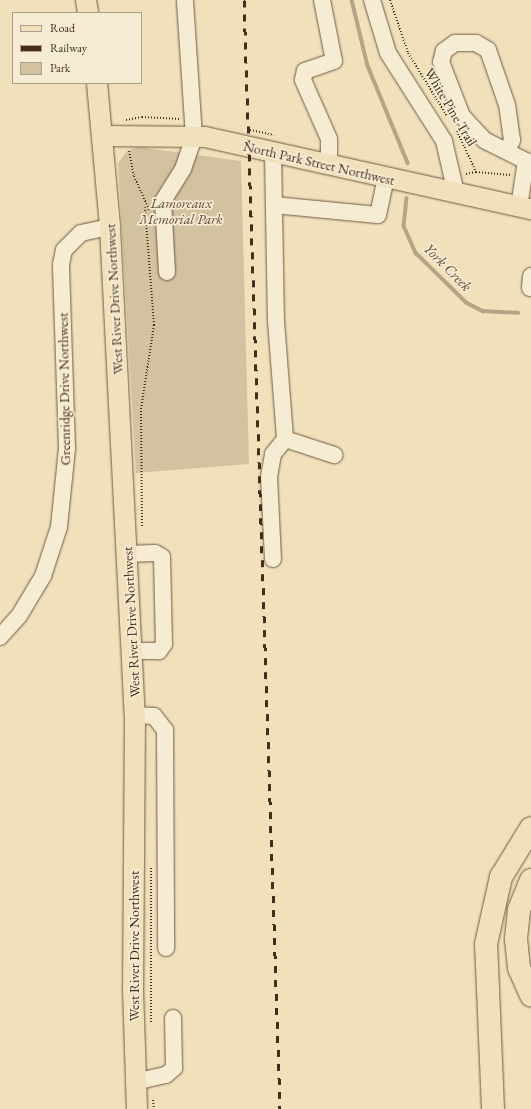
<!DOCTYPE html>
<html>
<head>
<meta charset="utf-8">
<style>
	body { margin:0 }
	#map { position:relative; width:531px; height:1109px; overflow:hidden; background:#f0e1bb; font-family:"EB Garamond",serif }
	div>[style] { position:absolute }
	.green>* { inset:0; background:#d3c2a0 }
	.stream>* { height:3.5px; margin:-1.75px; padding:0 1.75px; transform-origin:1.75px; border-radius:1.75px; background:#b7a385 }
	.path>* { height:2px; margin-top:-1px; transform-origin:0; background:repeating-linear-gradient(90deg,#472b1d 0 1px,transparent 0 3px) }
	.roads { filter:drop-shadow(0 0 1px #715844) drop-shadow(0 0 1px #715844) }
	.minor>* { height:16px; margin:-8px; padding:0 8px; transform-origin:8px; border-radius:8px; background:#f5ecd3 }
	.major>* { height:20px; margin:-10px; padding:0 10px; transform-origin:10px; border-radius:10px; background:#f0e1bb }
	.highway>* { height:22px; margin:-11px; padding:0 11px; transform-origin:11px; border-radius:11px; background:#f0e1bb }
	.rail>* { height:3px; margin-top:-1.5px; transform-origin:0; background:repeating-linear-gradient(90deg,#472b1d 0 7px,transparent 0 14px) }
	span { translate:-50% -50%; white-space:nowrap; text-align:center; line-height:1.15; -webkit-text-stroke:3.5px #f5ecd3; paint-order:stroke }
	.street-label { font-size:14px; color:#472b1d }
	.park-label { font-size:14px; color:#634937; font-style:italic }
	.water-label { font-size:15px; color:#634937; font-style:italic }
	.legend { position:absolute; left:12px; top:12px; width:130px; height:72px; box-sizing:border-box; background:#f5ecd3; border:1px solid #af9f8a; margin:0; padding:5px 7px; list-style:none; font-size:12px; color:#472b1d }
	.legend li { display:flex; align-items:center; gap:8px; height:20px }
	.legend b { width:20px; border:1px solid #af9f8a }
</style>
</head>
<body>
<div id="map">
	<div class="green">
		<div style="clip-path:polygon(138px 147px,241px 161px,249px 464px,136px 473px,118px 163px,127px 151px)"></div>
	</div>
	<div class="stream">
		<div style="left:352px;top:0;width:68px;rotate:76.4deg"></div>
		<div style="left:368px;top:66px;width:105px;rotate:67.6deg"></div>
		<div style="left:407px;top:198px;width:28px;rotate:96deg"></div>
		<div style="left:404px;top:226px;width:30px;rotate:66deg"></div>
		<div style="left:416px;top:253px;width:71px;rotate:44.4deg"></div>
		<div style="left:467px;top:303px;width:18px;rotate:27deg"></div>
		<div style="left:483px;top:311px;width:35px;rotate:3deg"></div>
	</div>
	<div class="path">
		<div style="left:390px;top:0;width:56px;rotate:71.2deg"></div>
		<div style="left:408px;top:53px;width:74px;rotate:58.2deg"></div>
		<div style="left:126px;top:120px;width:16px;rotate:-11deg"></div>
		<div style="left:142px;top:117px;width:39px;rotate:3deg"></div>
		<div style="left:250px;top:130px;width:24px;rotate:12deg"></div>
		<div style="left:457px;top:131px;width:45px;rotate:65.1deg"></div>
		<div style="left:129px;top:151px;width:25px;rotate:79deg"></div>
		<div style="left:134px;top:176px;width:39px;rotate:66deg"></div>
		<div style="left:466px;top:174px;width:10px;rotate:-11deg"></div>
		<div style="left:476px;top:172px;width:35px;rotate:5deg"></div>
		<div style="left:142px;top:526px;width:117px;rotate:-90.5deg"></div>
		<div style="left:141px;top:409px;width:85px;rotate:-81.2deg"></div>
		<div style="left:154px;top:325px;width:118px;rotate:-94.4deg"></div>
		<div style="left:151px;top:1022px;width:154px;rotate:-90deg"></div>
		<div style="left:153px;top:1100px;width:9px;rotate:84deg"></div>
	</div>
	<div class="roads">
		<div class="minor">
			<div style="left:322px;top:0;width:62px;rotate:78.9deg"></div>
			<div style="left:334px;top:61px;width:31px;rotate:161deg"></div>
			<div style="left:305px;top:71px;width:9px;rotate:103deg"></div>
			<div style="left:303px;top:80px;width:64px;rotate:66.2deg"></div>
			<div style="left:329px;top:139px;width:26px;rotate:90deg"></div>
			<div style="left:372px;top:0;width:55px;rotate:73.2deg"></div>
			<div style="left:388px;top:53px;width:104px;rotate:57.5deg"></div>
			<div style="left:444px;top:141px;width:53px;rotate:77deg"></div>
			<div style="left:508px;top:150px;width:11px;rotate:-68deg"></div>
			<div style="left:512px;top:140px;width:35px;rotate:-98deg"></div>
			<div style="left:507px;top:105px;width:58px;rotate:-109.1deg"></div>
			<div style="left:488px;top:50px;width:14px;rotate:-150deg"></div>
			<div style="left:476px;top:43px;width:21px;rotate:180deg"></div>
			<div style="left:455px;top:43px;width:14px;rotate:144deg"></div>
			<div style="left:444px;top:51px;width:11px;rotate:105deg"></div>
			<div style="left:441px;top:62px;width:58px;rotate:68.7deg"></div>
			<div style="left:462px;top:116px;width:33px;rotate:47deg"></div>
			<div style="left:484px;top:140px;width:47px;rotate:26.6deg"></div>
			<div style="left:526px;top:161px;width:47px;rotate:98.7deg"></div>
			<div style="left:273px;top:152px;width:169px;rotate:89deg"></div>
			<div style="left:276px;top:321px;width:118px;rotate:85.6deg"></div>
			<div style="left:285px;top:439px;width:52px;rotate:18.1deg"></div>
			<div style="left:274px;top:205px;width:104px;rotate:5.5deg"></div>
			<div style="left:378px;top:215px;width:38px;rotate:-78deg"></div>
			<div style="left:167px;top:272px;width:71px;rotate:-93.2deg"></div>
			<div style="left:163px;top:201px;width:38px;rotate:-58deg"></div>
			<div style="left:183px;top:169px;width:34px;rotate:-71deg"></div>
			<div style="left:194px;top:137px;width:137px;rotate:-93.8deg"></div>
			<div style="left:530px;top:288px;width:12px;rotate:-85deg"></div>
			<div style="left:127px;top:554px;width:28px;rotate:-2deg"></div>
			<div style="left:155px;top:553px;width:8px;rotate:30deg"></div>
			<div style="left:162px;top:557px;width:87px;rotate:88.7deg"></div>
			<div style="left:164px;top:644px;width:9px;rotate:126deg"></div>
			<div style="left:159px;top:651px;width:27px;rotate:180deg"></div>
			<div style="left:273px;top:559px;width:82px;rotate:-92.8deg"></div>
			<div style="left:269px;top:477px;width:23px;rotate:-80deg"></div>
			<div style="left:273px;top:454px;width:19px;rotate:-51deg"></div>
			<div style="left:0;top:637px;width:28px;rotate:-48deg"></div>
			<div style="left:19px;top:616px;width:47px;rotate:-59deg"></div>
			<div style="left:43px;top:576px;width:52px;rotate:-71.9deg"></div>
			<div style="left:59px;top:527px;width:79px;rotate:-84.2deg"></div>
			<div style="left:67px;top:448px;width:183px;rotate:-91.9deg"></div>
			<div style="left:61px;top:265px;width:15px;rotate:-79deg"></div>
			<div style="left:64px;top:250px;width:24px;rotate:-45deg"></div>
			<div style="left:81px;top:233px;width:30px;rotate:-12deg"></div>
			<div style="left:135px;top:715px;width:19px;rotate:3deg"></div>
			<div style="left:154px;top:716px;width:18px;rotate:52deg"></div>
			<div style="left:165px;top:730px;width:218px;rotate:89.7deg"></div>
			<div style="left:135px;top:1082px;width:32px;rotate:-13deg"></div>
			<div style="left:166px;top:1075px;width:11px;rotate:-41deg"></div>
			<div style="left:174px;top:1068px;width:50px;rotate:-91.1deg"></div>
		</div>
		<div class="major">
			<div style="left:86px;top:0;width:13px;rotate:81deg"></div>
			<div style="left:97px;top:83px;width:145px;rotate:84.8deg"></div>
			<div style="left:110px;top:227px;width:489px;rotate:87.1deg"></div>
			<div style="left:135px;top:715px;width:274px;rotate:90.4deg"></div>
			<div style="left:133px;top:989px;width:120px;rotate:88.1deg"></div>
			<div style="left:104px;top:136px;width:101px;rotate:0.6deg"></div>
			<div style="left:205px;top:137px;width:334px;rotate:12.5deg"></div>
		</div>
		<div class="highway">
			<div style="left:531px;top:880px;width:32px;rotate:112deg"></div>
			<div style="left:519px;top:910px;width:29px;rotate:96deg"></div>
			<div style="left:516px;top:939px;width:29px;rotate:84deg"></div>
			<div style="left:519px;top:968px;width:30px;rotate:66deg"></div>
			<div style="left:493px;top:1109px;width:165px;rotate:-92.4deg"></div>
			<div style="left:486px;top:944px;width:69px;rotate:-77.4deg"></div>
			<div style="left:501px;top:877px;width:57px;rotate:-58.5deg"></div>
		</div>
	</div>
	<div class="rail">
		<div style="left:244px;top:0;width:1110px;rotate:88.14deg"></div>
	</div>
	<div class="street-label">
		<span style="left:451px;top:107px;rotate:59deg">White Pine Trail</span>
		<span style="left:319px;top:163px;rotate:13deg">North Park Street Northwest</span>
		<span style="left:114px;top:299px;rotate:-93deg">West River Drive Northwest</span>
		<span style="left:64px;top:389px;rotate:-91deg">Greenridge Drive Northwest</span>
		<span style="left:131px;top:622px;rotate:-93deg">West River Drive Northwest</span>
		<span style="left:134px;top:946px;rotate:-90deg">West River Drive Northwest</span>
	</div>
	<div class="park-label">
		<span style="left:181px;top:211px">Lamoreaux<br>Memorial Park</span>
	</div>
	<div class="water-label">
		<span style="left:448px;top:267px;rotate:45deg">York Creek</span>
	</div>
	<ul class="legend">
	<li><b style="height:5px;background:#f0e1bb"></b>Road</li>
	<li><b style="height:5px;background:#472b1d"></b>Railway</li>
	<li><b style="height:11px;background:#d3c2a0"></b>Park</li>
	</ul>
</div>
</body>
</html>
